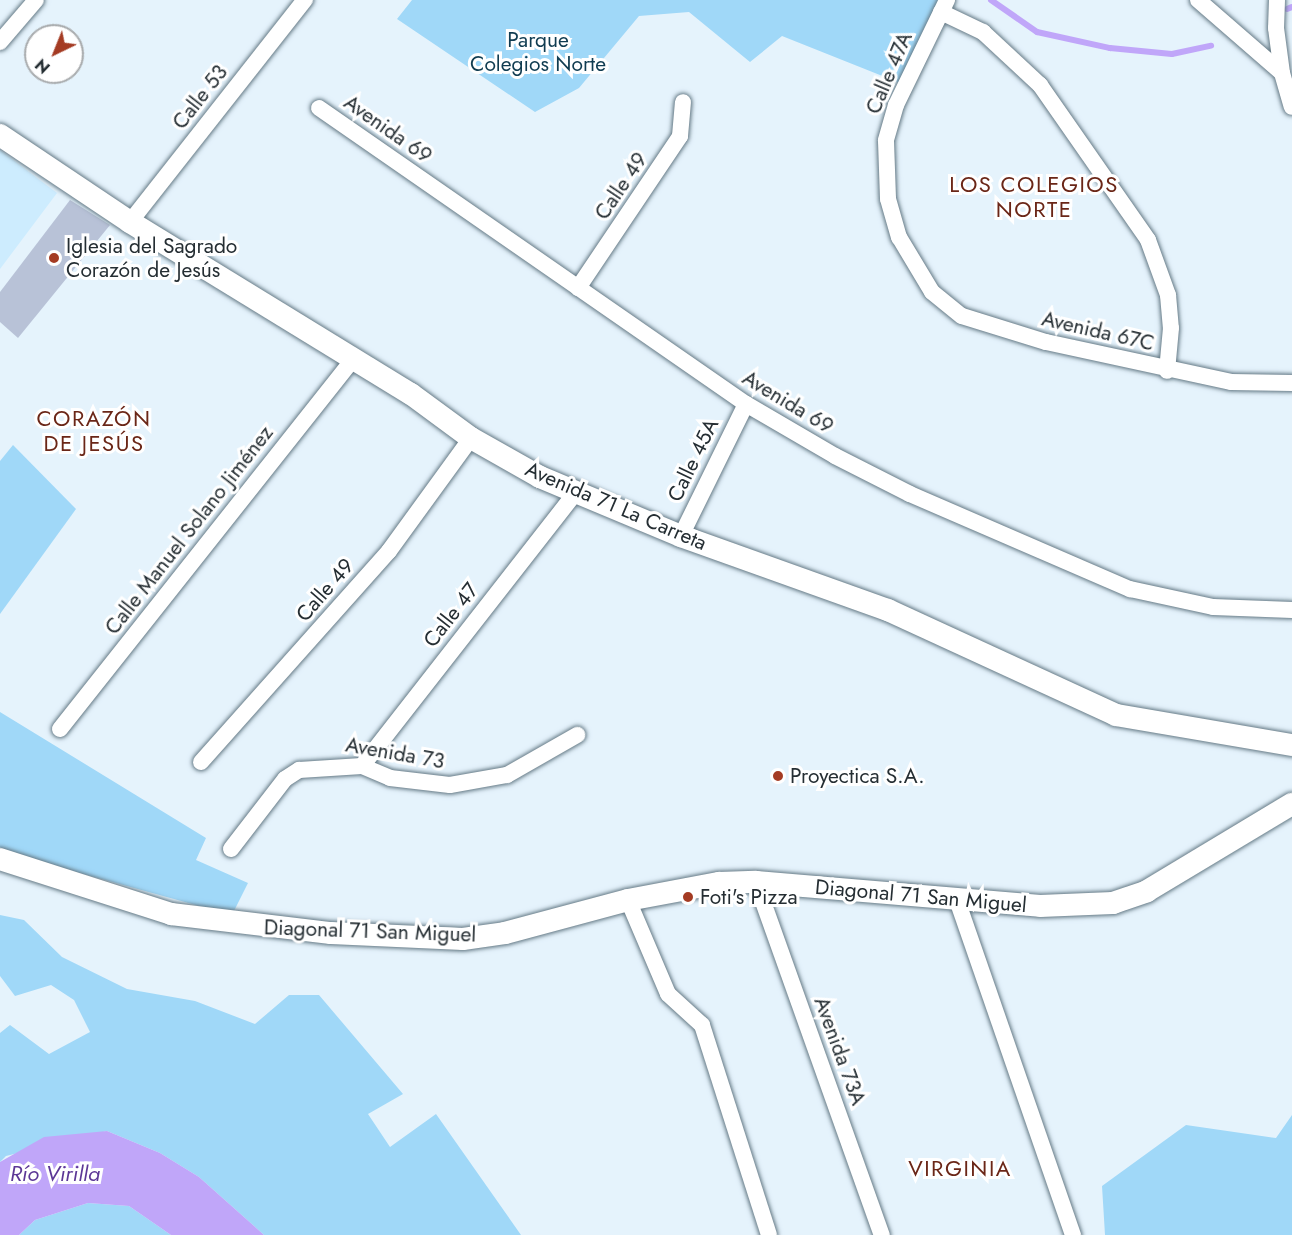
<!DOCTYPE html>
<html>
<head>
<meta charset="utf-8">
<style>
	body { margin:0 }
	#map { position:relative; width:1292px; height:1235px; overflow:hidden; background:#e5f3fc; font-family:Jost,sans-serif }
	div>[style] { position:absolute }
	.built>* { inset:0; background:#cdecfe }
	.green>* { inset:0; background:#a0d8f8 }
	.water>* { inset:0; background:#c0a6f9 }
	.stream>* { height:6px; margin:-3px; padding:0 3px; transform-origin:3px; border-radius:3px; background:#c0a6f9 }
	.building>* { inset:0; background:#b8c2d7 }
	.roads { filter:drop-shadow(0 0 2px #657a86) drop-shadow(0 0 2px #657a86) }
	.street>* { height:16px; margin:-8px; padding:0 8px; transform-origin:8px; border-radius:8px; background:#fff }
	.secondary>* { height:22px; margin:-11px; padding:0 11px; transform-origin:11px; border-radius:11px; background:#fff }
	.dots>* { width:16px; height:16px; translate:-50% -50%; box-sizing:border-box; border:3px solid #fff; border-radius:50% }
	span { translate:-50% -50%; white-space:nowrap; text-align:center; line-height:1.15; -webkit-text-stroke:6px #fff; paint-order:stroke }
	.park-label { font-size:21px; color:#103c51 }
	.street-label { font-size:21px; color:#252e33 }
	.poi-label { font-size:21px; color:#252e33 }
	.left { translate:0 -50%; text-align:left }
	.neighbourhood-label { font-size:22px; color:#6a2617; letter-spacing:1.5px }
	.water-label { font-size:22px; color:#5c3796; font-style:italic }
	.north { position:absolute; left:24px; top:24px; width:60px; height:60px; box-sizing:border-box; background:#fff; border:2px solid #a8abad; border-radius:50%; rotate:223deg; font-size:16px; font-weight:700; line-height:24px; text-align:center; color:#252e33 }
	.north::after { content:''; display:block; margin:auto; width:21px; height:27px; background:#a43b23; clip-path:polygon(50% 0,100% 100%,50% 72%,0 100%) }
</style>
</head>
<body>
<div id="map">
	<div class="built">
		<div style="clip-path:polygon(0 150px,57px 193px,0 269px)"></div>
	</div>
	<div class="green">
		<div style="clip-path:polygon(412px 0,941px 0,905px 85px,782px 36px,750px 62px,689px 12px,639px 16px,579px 88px,535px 112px,397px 19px)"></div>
		<div style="clip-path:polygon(13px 445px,76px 509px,0 614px,0 461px)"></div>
		<div style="clip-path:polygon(0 712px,206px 838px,196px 860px,248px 883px,232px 915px,0 851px)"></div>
		<div style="clip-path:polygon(0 915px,24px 920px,62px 957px,127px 989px,195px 1001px,255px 1024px,289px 995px,319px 995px,403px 1094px,368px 1114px,390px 1147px,436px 1114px,521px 1235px,264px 1235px,199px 1177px,160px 1153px,107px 1131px,6px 1156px,0 1162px,0 1033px,10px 1025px,49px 1054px,90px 1032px,74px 1000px,51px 985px,15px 996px,0 976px)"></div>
		<div style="clip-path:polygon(1292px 1115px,1292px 1235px,1105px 1235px,1102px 1186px,1186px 1125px,1276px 1138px)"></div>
		<div style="clip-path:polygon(88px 1203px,129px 1206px,171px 1235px,19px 1235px,35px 1220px)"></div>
	</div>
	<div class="water">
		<div style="clip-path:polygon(107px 1131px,160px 1153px,199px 1177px,264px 1235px,171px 1235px,129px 1206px,88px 1203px,35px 1220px,19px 1235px,0 1235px,0 1162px,44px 1137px)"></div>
	</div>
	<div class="stream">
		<div style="left:991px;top:0;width:56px;rotate:34.8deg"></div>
		<div style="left:1037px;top:32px;width:75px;rotate:12.4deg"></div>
		<div style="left:1110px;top:48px;width:62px;rotate:5.5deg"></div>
		<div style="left:1172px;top:54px;width:40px;rotate:-12deg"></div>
		<div style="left:1287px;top:9px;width:5px;rotate:-22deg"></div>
	</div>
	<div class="building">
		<div style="clip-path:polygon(70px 200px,110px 225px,18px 338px,0 322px,0 292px)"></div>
	</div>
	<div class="roads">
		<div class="street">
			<div style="left:947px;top:0;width:117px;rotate:115.9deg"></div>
			<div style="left:896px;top:105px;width:37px;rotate:106deg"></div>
			<div style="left:886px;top:141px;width:58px;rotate:88deg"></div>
			<div style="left:888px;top:199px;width:40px;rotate:74deg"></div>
			<div style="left:899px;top:237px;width:64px;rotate:59deg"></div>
			<div style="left:932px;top:292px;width:38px;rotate:39deg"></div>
			<div style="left:962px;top:316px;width:88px;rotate:17.2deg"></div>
			<div style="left:1046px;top:342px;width:189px;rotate:12.2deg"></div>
			<div style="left:1231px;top:382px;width:61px;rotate:0.9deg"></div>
			<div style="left:1198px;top:0;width:111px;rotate:41deg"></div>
			<div style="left:1277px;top:0;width:28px;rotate:92deg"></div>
			<div style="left:1276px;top:28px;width:45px;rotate:82.4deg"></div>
			<div style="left:1282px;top:73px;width:35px;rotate:74deg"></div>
			<div style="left:941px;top:12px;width:47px;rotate:25.5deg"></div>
			<div style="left:983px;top:32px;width:78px;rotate:42.9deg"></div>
			<div style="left:1040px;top:85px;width:189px;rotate:55.1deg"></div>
			<div style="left:1148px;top:240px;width:59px;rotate:70deg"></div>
			<div style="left:1168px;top:295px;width:33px;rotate:85deg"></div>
			<div style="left:1171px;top:328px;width:43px;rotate:95.3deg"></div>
			<div style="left:0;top:42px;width:55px;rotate:-49.4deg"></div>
			<div style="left:319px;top:108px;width:520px;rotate:34.73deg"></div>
			<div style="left:746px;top:404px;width:103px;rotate:30.3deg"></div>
			<div style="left:835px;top:456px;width:84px;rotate:26.9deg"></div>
			<div style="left:910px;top:494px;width:240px;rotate:23.4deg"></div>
			<div style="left:1130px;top:589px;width:85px;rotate:12.2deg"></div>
			<div style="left:1213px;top:607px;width:79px;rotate:2.2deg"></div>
			<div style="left:130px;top:222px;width:283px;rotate:-51.8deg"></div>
			<div style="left:578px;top:288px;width:183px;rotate:-56.1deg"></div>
			<div style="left:680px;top:136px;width:34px;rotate:-85deg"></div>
			<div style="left:681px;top:536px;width:147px;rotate:-63.8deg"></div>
			<div style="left:60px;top:729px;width:472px;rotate:-51.6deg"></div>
			<div style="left:201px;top:762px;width:283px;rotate:-48.3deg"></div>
			<div style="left:389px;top:551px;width:140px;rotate:-54deg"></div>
			<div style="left:362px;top:766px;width:348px;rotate:-52deg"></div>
			<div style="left:231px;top:849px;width:88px;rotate:-52.4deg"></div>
			<div style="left:285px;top:779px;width:17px;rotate:-33deg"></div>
			<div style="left:299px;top:770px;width:63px;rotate:-3.6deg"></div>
			<div style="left:362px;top:766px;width:30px;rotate:23deg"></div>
			<div style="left:390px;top:778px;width:60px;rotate:6.7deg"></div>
			<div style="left:450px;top:785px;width:58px;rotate:-10deg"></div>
			<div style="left:507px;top:775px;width:81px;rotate:-29.7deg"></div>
			<div style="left:756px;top:882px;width:375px;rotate:70.4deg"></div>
			<div style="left:628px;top:900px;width:102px;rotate:66.9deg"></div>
			<div style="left:668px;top:994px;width:46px;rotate:42.4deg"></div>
			<div style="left:702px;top:1025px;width:220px;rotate:72.3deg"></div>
			<div style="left:957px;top:900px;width:355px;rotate:70.9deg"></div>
		</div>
		<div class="secondary">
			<div style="left:0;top:135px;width:156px;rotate:33.8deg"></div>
			<div style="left:130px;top:222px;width:329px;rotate:31.5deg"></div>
			<div style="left:411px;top:394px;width:74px;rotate:36.3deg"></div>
			<div style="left:471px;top:438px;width:79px;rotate:29.5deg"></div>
			<div style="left:540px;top:477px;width:153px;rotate:22.7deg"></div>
			<div style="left:681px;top:536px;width:220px;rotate:19.7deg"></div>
			<div style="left:888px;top:610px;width:251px;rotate:24.7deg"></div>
			<div style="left:1116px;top:715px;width:179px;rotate:9.7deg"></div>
			<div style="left:0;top:859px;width:180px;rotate:17.8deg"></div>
			<div style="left:171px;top:914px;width:161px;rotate:6.8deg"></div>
			<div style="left:331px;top:933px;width:132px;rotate:2.6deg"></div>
			<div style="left:463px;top:939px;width:42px;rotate:-8.1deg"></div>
			<div style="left:505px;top:933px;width:127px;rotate:-15deg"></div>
			<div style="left:628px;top:900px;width:93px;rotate:-10.6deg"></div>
			<div style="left:719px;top:883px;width:37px;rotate:-2deg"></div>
			<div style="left:756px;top:882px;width:285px;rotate:4.8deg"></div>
			<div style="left:1040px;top:906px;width:73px;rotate:-2.4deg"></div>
			<div style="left:1113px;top:903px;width:36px;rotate:-19deg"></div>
			<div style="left:1147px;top:891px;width:169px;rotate:-31deg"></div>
		</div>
	</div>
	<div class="dots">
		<div style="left:54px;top:258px;background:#a43b23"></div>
		<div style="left:778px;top:776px;background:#a43b23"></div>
		<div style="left:688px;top:897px;background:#a43b23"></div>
	</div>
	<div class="park-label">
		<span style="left:538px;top:52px">Parque<br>Colegios Norte</span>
	</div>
	<div class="street-label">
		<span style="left:889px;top:73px;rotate:-67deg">Calle 47A</span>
		<span style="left:200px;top:97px;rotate:-52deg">Calle 53</span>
		<span style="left:388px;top:129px;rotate:35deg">Avenida 69</span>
		<span style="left:621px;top:186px;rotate:-56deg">Calle 49</span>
		<span style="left:1098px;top:331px;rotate:13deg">Avenida 67C</span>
		<span style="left:788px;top:402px;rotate:31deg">Avenida 69</span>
		<span style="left:693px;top:460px;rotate:-64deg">Calle 45A</span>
		<span style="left:616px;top:506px;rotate:23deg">Avenida 71 La Carreta</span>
		<span style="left:189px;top:530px;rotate:-52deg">Calle Manuel Solano Jiménez</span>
		<span style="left:325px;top:590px;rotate:-49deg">Calle 49</span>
		<span style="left:451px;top:615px;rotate:-52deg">Calle 47</span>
		<span style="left:395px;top:753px;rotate:10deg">Avenida 73</span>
		<span style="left:921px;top:896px;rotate:5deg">Diagonal 71 San Miguel</span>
		<span style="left:370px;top:931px;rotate:2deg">Diagonal 71 San Miguel</span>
		<span style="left:840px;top:1051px;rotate:70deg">Avenida 73A</span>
	</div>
	<div class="poi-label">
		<span class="left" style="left:66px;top:258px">Iglesia del Sagrado<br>Corazón de Jesús</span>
		<span class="left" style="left:790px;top:776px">Proyectica S.A.</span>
		<span class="left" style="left:700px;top:897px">Foti's Pizza</span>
	</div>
	<div class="neighbourhood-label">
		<span style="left:1034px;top:197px">LOS COLEGIOS<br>NORTE</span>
		<span style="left:94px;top:431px">CORAZÓN<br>DE JESÚS</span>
		<span style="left:960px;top:1169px">VIRGINIA</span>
	</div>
	<div class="water-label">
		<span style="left:55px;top:1174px">Río Virilla</span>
	</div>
	<div class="north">N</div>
</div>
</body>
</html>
